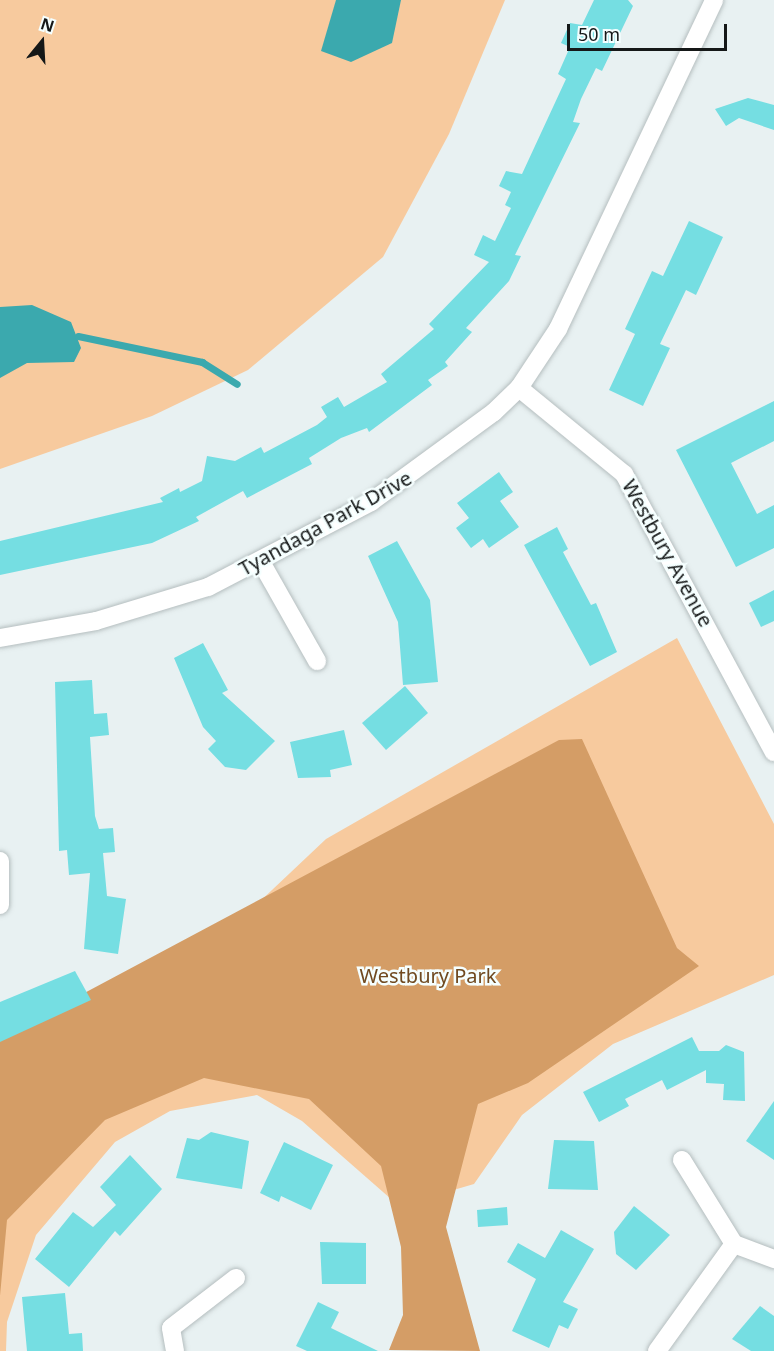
<!DOCTYPE html>
<html>
<head>
<meta charset="utf-8">
<style>
	body { margin:0 }
	#map { position:relative; width:774px; height:1351px; overflow:hidden; background:#e8f1f2; font-family:"Noto Sans",sans-serif }
	div>[style] { position:absolute }
	.green>* { inset:0; background:#f7ca9e }
	.forest>* { inset:0; background:#d49d66 }
	.water>* { inset:0; background:#3ba9ae }
	.stream>* { height:7px; margin:-3.5px; padding:0 3.5px; transform-origin:3.5px; border-radius:3.5px; background:#3ba9ae }
	.building>* { inset:0; background:#75dee2 }
	.roads { filter:drop-shadow(0 0 2px #b5bebf) drop-shadow(0 0 2px #b5bebf) }
	.minor>* { height:18px; margin:-9px; padding:0 9px; transform-origin:9px; border-radius:9px; background:#fff }
	span { translate:-50% -50%; white-space:nowrap; text-align:center; line-height:1.15; -webkit-text-stroke:5px #f5ffff; paint-order:stroke }
	.street-label { font-size:20px; color:#151818 }
	.park-label { font-size:20px; color:#704a20 }
	.north { position:absolute; left:12px; top:12px; width:60px; height:60px; -webkit-text-stroke:4px #f5ffff; paint-order:stroke; rotate:18deg; font-size:16px; font-weight:700; line-height:24px; text-align:center; color:#151818 }
	.north::after { content:''; display:block; margin:auto; width:21px; height:27px; background:#151818; clip-path:polygon(50% 0,100% 100%,50% 72%,0 100%) }
	.scale { position:absolute; left:567px; top:24px; width:160px; height:27px; box-sizing:border-box; border:3px solid #151818; border-top:0; padding-left:8px; font-size:18px; line-height:21px; white-space:nowrap; color:#151818; -webkit-text-stroke:4px #f5ffff; paint-order:stroke }
</style>
</head>
<body>
<div id="map">
	<div class="green">
		<div style="clip-path:polygon(0 0,505px 0,449px 134px,383px 257px,248px 370px,152px 416px,0 469px)"></div>
		<div style="clip-path:polygon(677px 638px,774px 824px,774px 975px,613px 1044px,522px 1115px,474px 1184px,399px 1206px,302px 1121px,257px 1095px,170px 1111px,115px 1142px,36px 1235px,7px 1322px,6px 1351px,0 1351px,0 1118px,201px 957px,326px 839px)"></div>
	</div>
	<div class="forest">
		<div style="clip-path:polygon(582px 739px,677px 948px,699px 966px,528px 1083px,478px 1104px,446px 1227px,480px 1351px,389px 1350px,403px 1315px,401px 1247px,381px 1166px,309px 1099px,204px 1078px,105px 1120px,7px 1220px,0 1296px,0 1038px,559px 740px)"></div>
	</div>
	<div class="water">
		<div style="clip-path:polygon(336px 0,401px 0,392px 43px,351px 62px,321px 51px)"></div>
		<div style="clip-path:polygon(32px 305px,71px 322px,81px 348px,74px 362px,27px 363px,0 378px,0 307px)"></div>
	</div>
	<div class="stream">
		<div style="left:78px;top:336px;width:127px;rotate:11.8deg"></div>
		<div style="left:202px;top:362px;width:41px;rotate:32.2deg"></div>
	</div>
	<div class="building">
		<div style="clip-path:polygon(594px 0,628px 0,633px 6px,602px 71px,596px 68px,581px 99px,573px 122px,580px 123px,515px 255px,521px 256px,509px 281px,466px 328px,472px 332px,445px 362px,448px 366px,428px 380px,432px 385px,369px 432px,367px 428px,341px 438px,309px 458px,312px 464px,247px 498px,243px 491px,196px 517px,199px 521px,152px 543px,0 575px,0 541px,163px 502px,160px 498px,179px 488px,180px 492px,202px 481px,207px 456px,235px 461px,261px 447px,264px 453px,317px 425px,327px 417px,321px 407px,338px 397px,344px 407px,387px 382px,381px 374px,434px 329px,429px 324px,489px 262px,474px 255px,483px 235px,495px 241px,511px 208px,505px 205px,511px 192px,499px 186px,506px 171px,522px 174px,566px 79px,558px 74px,570px 47px,561px 43px,570px 23px,582px 25px)"></div>
		<div style="clip-path:polygon(748px 98px,774px 105px,774px 130px,739px 118px,726px 126px,715px 109px)"></div>
		<div style="clip-path:polygon(689px 221px,723px 237px,696px 295px,686px 290px,660px 344px,670px 348px,643px 406px,609px 390px,635px 334px,625px 329px,652px 271px,663px 276px)"></div>
		<div style="clip-path:polygon(774px 401px,774px 441px,731px 463px,757px 514px,774px 505px,774px 548px,736px 567px,676px 450px)"></div>
		<div style="clip-path:polygon(499px 472px,513px 492px,500px 501px,519px 527px,489px 548px,483px 539px,471px 548px,456px 528px,469px 518px,457px 503px)"></div>
		<div style="clip-path:polygon(557px 527px,568px 549px,563px 552px,591px 605px,596px 603px,617px 652px,590px 666px,524px 545px)"></div>
		<div style="clip-path:polygon(397px 541px,430px 600px,438px 682px,403px 685px,398px 622px,368px 556px)"></div>
		<div style="clip-path:polygon(774px 590px,774px 621px,761px 627px,749px 603px)"></div>
		<div style="clip-path:polygon(203px 643px,228px 690px,222px 693px,275px 741px,246px 770px,225px 767px,208px 749px,216px 741px,203px 727px,174px 658px)"></div>
		<div style="clip-path:polygon(92px 680px,94px 714px,107px 713px,109px 735px,90px 737px,95px 816px,99px 829px,113px 828px,115px 852px,103px 853px,107px 896px,126px 899px,118px 954px,84px 949px,90px 873px,69px 875px,67px 850px,59px 851px,55px 682px)"></div>
		<div style="clip-path:polygon(405px 686px,428px 713px,386px 750px,362px 723px)"></div>
		<div style="clip-path:polygon(344px 730px,352px 765px,330px 770px,331px 777px,298px 778px,290px 742px)"></div>
		<div style="clip-path:polygon(75px 971px,91px 1000px,0 1042px,0 1002px)"></div>
		<div style="clip-path:polygon(692px 1037px,699px 1051px,719px 1051px,726px 1045px,744px 1052px,745px 1101px,723px 1100px,724px 1084px,706px 1083px,706px 1070px,667px 1090px,662px 1080px,625px 1099px,629px 1106px,599px 1122px,583px 1092px)"></div>
		<div style="clip-path:polygon(774px 1101px,774px 1160px,746px 1141px)"></div>
		<div style="clip-path:polygon(211px 1132px,249px 1141px,242px 1189px,176px 1178px,187px 1138px,199px 1140px)"></div>
		<div style="clip-path:polygon(554px 1140px,594px 1141px,598px 1190px,548px 1189px)"></div>
		<div style="clip-path:polygon(284px 1142px,333px 1165px,311px 1210px,281px 1196px,279px 1202px,260px 1193px)"></div>
		<div style="clip-path:polygon(130px 1155px,162px 1189px,120px 1236px,115px 1231px,69px 1287px,35px 1259px,73px 1212px,93px 1227px,116px 1205px,100px 1187px)"></div>
		<div style="clip-path:polygon(634px 1206px,670px 1235px,636px 1270px,616px 1254px,614px 1232px)"></div>
		<div style="clip-path:polygon(507px 1207px,508px 1225px,478px 1227px,477px 1210px)"></div>
		<div style="clip-path:polygon(561px 1230px,594px 1249px,563px 1302px,578px 1309px,568px 1329px,559px 1325px,549px 1348px,512px 1331px,536px 1279px,507px 1262px,518px 1243px,545px 1258px)"></div>
		<div style="clip-path:polygon(320px 1242px,366px 1243px,366px 1284px,322px 1284px)"></div>
		<div style="clip-path:polygon(65px 1293px,69px 1334px,82px 1333px,83px 1351px,27px 1351px,22px 1297px)"></div>
		<div style="clip-path:polygon(318px 1302px,339px 1312px,331px 1328px,378px 1351px,307px 1351px,296px 1346px)"></div>
		<div style="clip-path:polygon(760px 1306px,774px 1316px,774px 1351px,751px 1351px,732px 1339px)"></div>
	</div>
	<div class="roads">
		<div class="minor">
			<div style="left:519px;top:388px;width:136px;rotate:39.3deg"></div>
			<div style="left:624px;top:474px;width:316px;rotate:61.7deg"></div>
			<div style="left:261px;top:562px;width:114px;rotate:60.5deg"></div>
			<div style="left:0;top:638px;width:97px;rotate:-10deg"></div>
			<div style="left:96px;top:621px;width:117px;rotate:-16.9deg"></div>
			<div style="left:208px;top:587px;width:184px;rotate:-27.5deg"></div>
			<div style="left:371px;top:502px;width:152px;rotate:-36.2deg"></div>
			<div style="left:494px;top:412px;width:35px;rotate:-44deg"></div>
			<div style="left:519px;top:388px;width:71px;rotate:-56.5deg"></div>
			<div style="left:558px;top:329px;width:364px;rotate:-64.6deg"></div>
			<div style="left:0;top:861px;width:44px;rotate:90deg"></div>
			<div style="left:682px;top:1160px;width:99px;rotate:58.2deg"></div>
			<div style="left:734px;top:1244px;width:43px;rotate:20.6deg"></div>
			<div style="left:175px;top:1351px;width:23px;rotate:-100deg"></div>
			<div style="left:171px;top:1328px;width:82px;rotate:-37.6deg"></div>
			<div style="left:657px;top:1351px;width:132px;rotate:-54.3deg"></div>
		</div>
	</div>
	<div class="street-label">
		<span style="left:325px;top:523px;rotate:-29deg">Tyandaga Park Drive</span>
		<span style="left:668px;top:553px;rotate:61deg">Westbury Avenue</span>
	</div>
	<div class="park-label">
		<span style="left:428px;top:975px">Westbury Park</span>
	</div>
	<div class="north">N</div>
	<div class="scale">50 m</div>
</div>
</body>
</html>
